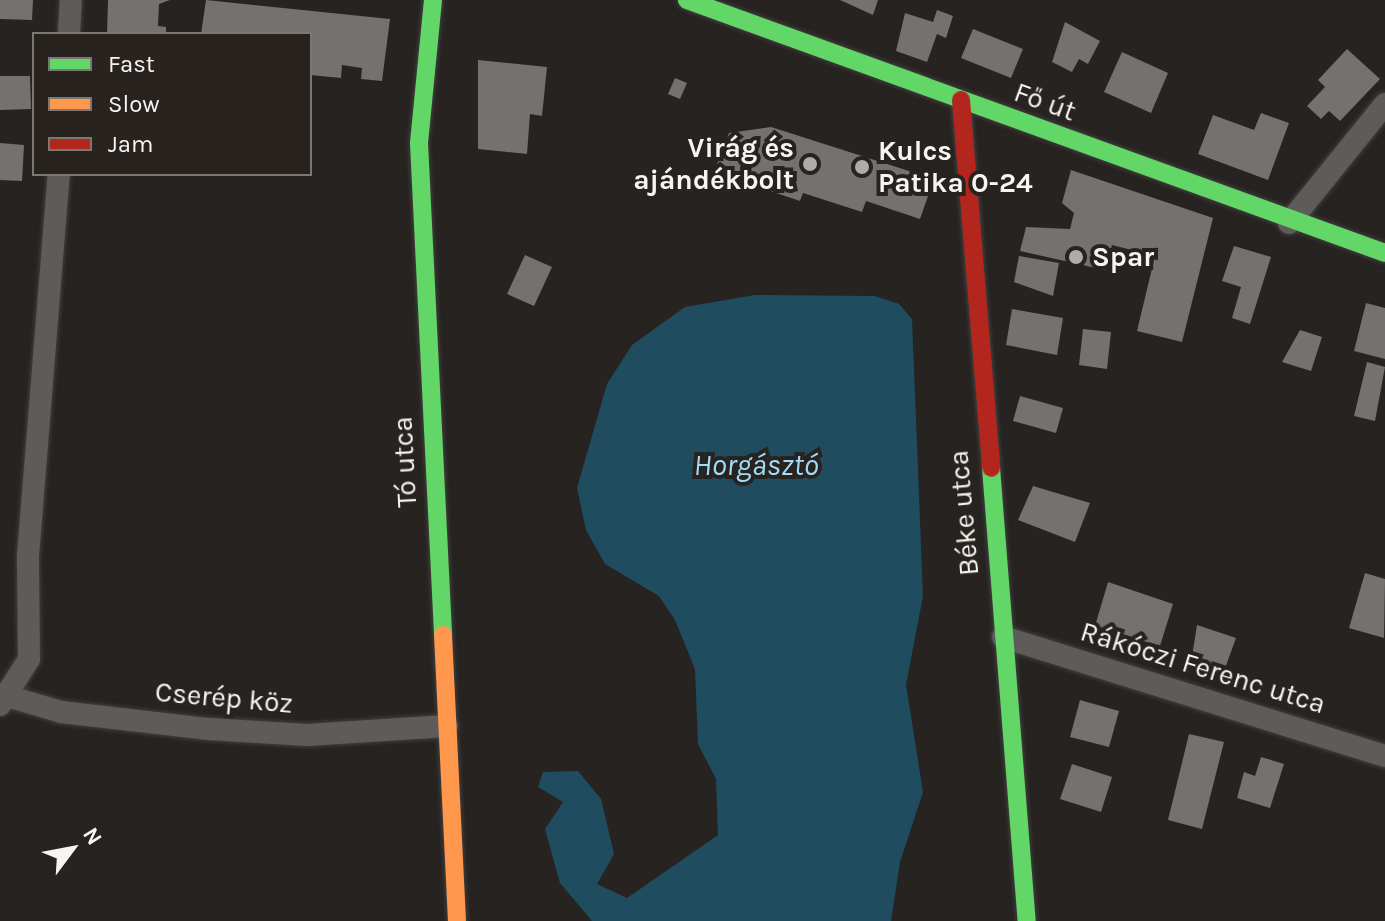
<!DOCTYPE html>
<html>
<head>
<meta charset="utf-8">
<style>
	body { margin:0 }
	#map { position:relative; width:1385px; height:921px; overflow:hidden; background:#262321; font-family:Karla,sans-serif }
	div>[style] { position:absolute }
	.water>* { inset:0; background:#1f4d5f }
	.building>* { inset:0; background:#74716f }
	.roads { filter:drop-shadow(0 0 2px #413f3d) drop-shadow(0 0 2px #413f3d) }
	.street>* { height:22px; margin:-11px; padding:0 11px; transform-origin:11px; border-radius:11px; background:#5e5c5b }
	.fast>* { height:18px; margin:-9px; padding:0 9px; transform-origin:9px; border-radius:9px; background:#63d668 }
	.slow>* { height:18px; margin:-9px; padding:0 9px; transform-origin:9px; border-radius:9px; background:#ff974d }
	.jam>* { height:18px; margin:-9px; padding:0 9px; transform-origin:9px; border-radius:9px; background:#b3261e }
	.dots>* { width:22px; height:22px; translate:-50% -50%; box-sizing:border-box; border:4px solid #28231f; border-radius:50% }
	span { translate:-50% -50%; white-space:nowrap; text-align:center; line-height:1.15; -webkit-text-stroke:8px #28231f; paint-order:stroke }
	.street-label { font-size:28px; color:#f7f4f1 }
	.poi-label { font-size:28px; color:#f7f4f1; font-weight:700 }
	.right { translate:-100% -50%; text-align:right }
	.left { translate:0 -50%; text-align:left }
	.water-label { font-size:30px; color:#9edcf9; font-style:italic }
	.legend { position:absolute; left:32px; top:32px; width:280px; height:144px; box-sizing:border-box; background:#28231f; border:2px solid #7b7773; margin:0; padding:10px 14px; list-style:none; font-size:24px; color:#f7f4f1 }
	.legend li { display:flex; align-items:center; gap:16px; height:40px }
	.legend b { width:40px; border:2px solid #7b7773 }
	.north { position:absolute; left:32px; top:809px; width:80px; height:80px; -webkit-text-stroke:6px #28231f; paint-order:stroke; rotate:58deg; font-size:22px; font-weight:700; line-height:32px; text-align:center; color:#f7f4f1 }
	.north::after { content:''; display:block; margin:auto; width:28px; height:36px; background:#f7f4f1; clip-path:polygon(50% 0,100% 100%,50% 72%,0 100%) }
</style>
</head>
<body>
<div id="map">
	<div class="water">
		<div style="clip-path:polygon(755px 295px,875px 296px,899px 304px,912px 319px,923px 596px,906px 685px,923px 792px,900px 862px,891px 921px,592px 921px,560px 883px,545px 829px,563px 802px,538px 787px,543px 772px,578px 771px,601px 799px,614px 854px,597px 884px,627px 898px,718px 835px,716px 779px,698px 744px,695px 669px,675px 620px,659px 596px,605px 564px,586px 530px,577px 488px,607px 384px,632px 345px,685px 307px)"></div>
	</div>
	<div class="building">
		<div style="clip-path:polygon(0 0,33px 0,32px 20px,0 19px)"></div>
		<div style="clip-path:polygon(108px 0,170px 0,159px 4px,158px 26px,166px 27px,166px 34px,107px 34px)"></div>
		<div style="clip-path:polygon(206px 0,390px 19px,382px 81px,361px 79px,362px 68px,342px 65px,341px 78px,310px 75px,310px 34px,201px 34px)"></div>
		<div style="clip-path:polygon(840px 0,878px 0,873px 15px)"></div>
		<div style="clip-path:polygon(937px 10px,953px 16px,946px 38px,937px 34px,927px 62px,896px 51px,905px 13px,933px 22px)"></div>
		<div style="clip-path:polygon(1065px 22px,1100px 41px,1088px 64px,1079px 59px,1072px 72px,1052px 62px)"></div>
		<div style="clip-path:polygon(973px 29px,1023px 49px,1011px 78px,961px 58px)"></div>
		<div style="clip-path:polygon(1347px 49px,1380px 79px,1340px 121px,1329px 111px,1321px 119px,1307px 106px,1325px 87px,1318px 80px)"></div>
		<div style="clip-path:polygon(1122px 52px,1168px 73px,1151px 113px,1104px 92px)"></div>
		<div style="clip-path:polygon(478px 60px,547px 67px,542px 116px,530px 114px,527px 154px,478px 149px)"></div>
		<div style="clip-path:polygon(0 76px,30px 76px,31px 109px,0 110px)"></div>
		<div style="clip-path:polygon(675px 78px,687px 83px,680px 99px,668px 94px)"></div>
		<div style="clip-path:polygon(1261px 113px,1289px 123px,1268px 180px,1198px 154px,1213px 115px,1254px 130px)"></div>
		<div style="clip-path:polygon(771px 127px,934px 179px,920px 219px,866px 201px,862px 212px,803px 193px,800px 201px,714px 172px,729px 133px)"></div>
		<div style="clip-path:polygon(0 143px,24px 145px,22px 181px,0 180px)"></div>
		<div style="clip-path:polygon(1071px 170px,1213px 218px,1182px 342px,1137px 331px,1155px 256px,1112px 245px,1105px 270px,1020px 251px,1026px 227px,1070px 229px,1074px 213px,1062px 203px)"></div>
		<div style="clip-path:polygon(1234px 246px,1271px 257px,1250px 324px,1232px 318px,1241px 287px,1222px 281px)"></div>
		<div style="clip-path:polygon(525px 255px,552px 267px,534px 306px,507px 294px)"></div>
		<div style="clip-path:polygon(1019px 256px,1059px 263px,1053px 296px,1014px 282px)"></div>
		<div style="clip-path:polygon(1366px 303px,1385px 308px,1385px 359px,1354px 351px)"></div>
		<div style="clip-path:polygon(1012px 309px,1063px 318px,1057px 355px,1006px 345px)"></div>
		<div style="clip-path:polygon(1083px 329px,1111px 332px,1107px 369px,1079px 365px)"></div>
		<div style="clip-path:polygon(1300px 330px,1322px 337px,1311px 371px,1282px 362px)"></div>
		<div style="clip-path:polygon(1367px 362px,1385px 367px,1375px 421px,1354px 416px)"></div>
		<div style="clip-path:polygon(1020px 396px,1063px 408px,1056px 433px,1013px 421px)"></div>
		<div style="clip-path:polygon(1033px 486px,1090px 503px,1075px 542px,1018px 520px)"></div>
		<div style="clip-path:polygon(1365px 573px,1385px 579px,1384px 638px,1349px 628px)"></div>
		<div style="clip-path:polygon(1108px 582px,1173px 604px,1160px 646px,1095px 626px)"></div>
		<div style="clip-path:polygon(1197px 625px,1236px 638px,1223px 674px,1191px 663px)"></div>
		<div style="clip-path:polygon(1080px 700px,1119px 711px,1109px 747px,1070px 737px)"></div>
		<div style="clip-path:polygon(1189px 734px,1224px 742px,1202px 829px,1168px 820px)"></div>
		<div style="clip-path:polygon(1261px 757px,1284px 764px,1270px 808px,1237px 798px,1244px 772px,1255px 776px)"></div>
		<div style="clip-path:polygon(1072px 764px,1112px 777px,1101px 812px,1060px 799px)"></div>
	</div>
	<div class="roads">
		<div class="street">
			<div style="left:69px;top:34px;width:34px;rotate:-87deg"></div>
			<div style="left:1289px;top:223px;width:153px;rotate:-51.1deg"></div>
			<div style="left:1003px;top:637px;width:400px;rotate:17.3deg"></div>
			<div style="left:0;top:694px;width:64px;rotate:16.4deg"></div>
			<div style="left:61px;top:712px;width:149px;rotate:6.6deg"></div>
			<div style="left:209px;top:729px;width:98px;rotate:3.5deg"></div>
			<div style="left:307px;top:735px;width:140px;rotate:-3.7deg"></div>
			<div style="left:0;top:705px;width:54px;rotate:-57.8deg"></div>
			<div style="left:29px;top:659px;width:103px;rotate:-90.6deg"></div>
			<div style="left:28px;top:556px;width:383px;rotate:-85.4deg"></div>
		</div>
		<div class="fast">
			<div style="left:433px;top:0;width:144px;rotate:95.6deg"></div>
			<div style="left:419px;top:143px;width:493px;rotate:87.2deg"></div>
			<div style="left:687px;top:0;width:742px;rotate:19.92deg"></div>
			<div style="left:991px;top:468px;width:454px;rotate:85.5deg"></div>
		</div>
		<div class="slow">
			<div style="left:443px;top:635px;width:286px;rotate:87.2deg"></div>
		</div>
		<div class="jam">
			<div style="left:961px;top:100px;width:369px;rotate:85.3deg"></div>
		</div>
	</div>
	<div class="dots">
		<div style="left:810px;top:164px;background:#aeaba8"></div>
		<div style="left:862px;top:167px;background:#aeaba8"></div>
		<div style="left:1076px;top:257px;background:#aeaba8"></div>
	</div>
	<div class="street-label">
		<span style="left:1045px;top:102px;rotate:20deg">Fő út</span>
		<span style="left:405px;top:462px;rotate:-93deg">Tó utca</span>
		<span style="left:964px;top:513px;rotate:-95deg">Béke utca</span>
		<span style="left:1203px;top:668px;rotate:17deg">Rákóczi Ferenc utca</span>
		<span style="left:224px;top:698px;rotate:5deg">Cserép köz</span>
	</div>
	<div class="poi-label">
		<span class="right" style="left:794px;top:164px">Virág és<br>ajándékbolt</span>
		<span class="left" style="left:878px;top:167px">Kulcs<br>Patika 0-24</span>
		<span class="left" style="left:1092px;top:257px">Spar</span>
	</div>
	<div class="water-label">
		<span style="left:756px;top:465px">Horgásztó</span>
	</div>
	<ul class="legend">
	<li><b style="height:10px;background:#63d668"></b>Fast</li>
	<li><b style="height:10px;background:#ff974d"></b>Slow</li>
	<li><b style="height:10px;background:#b3261e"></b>Jam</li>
	</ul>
	<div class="north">N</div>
</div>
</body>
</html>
